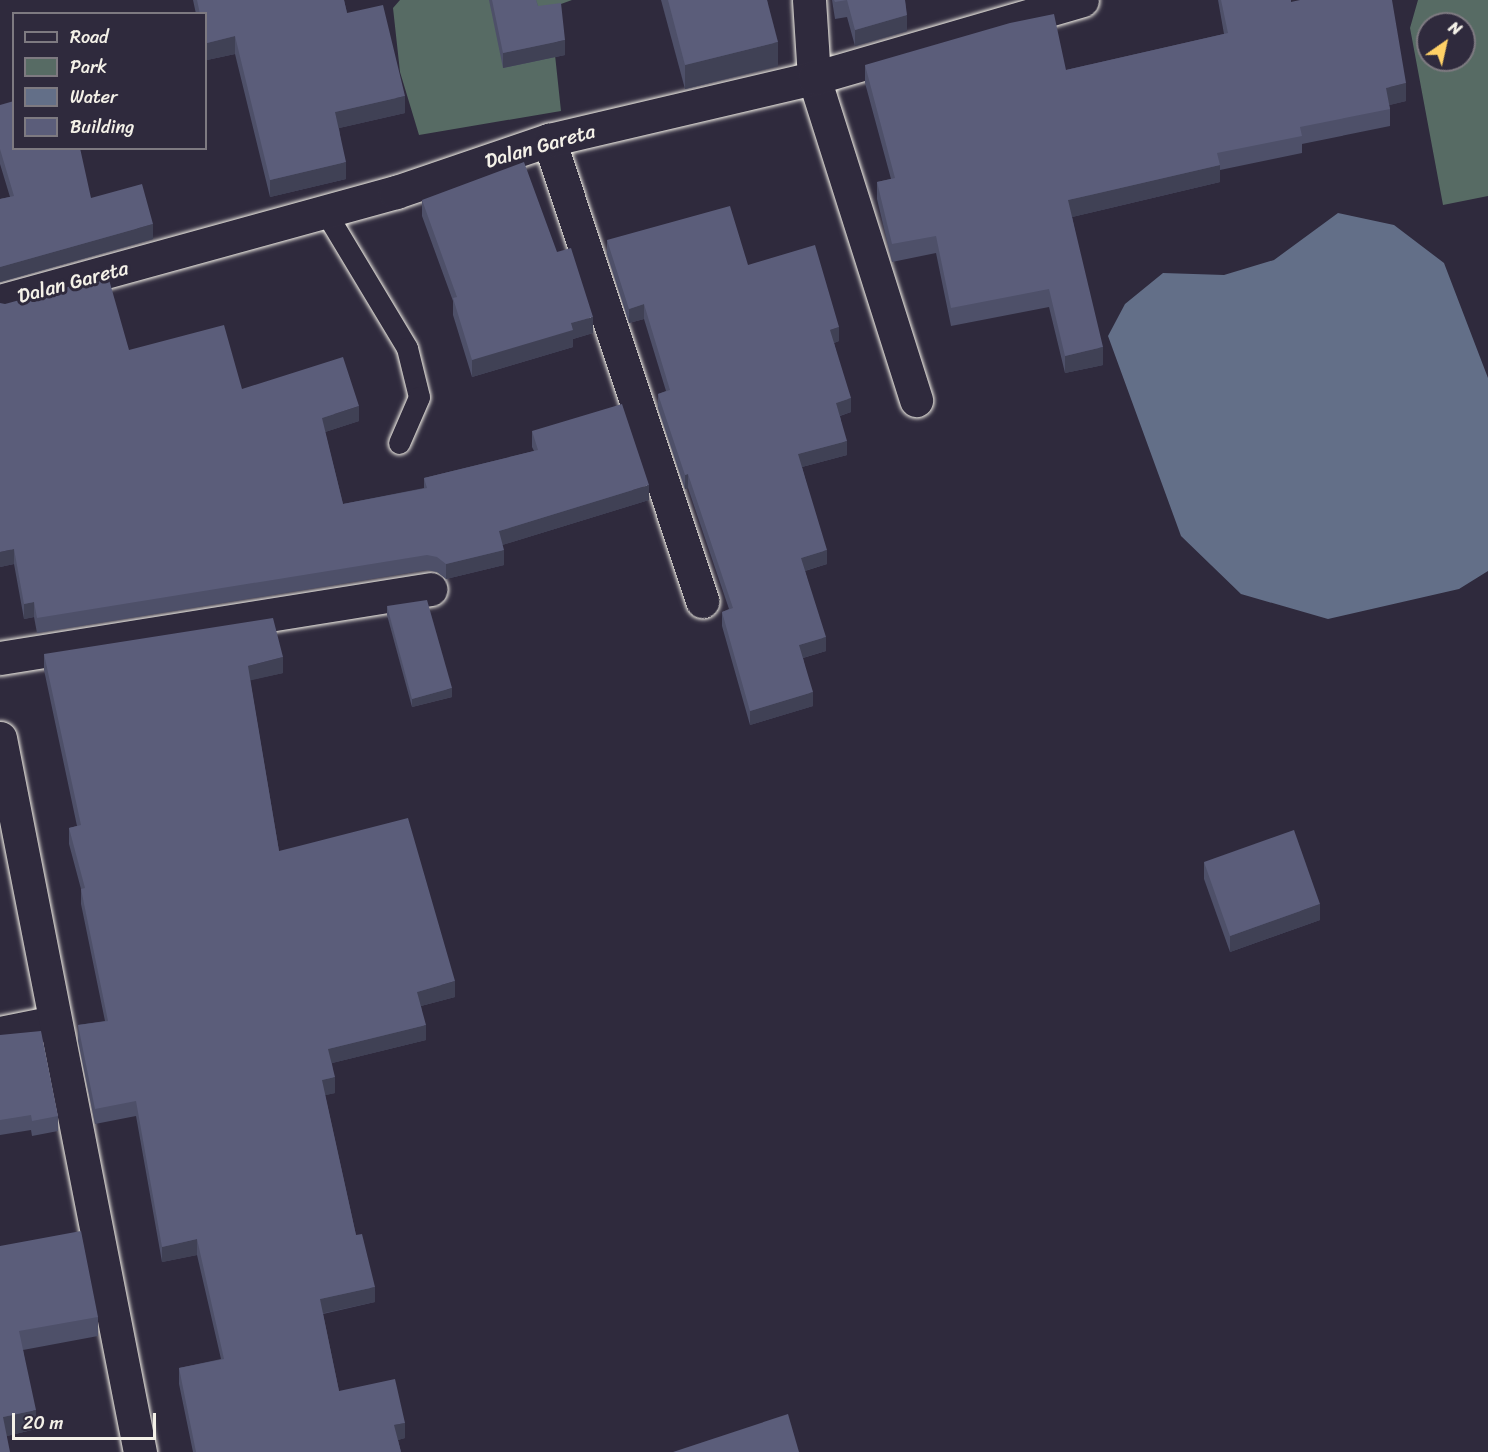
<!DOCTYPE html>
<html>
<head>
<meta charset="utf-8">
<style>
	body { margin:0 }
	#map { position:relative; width:1488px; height:1452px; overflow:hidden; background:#2f2a3d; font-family:Sriracha,sans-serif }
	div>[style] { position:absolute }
	.green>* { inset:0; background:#576b64 }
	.water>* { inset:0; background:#636f88 }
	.roads { filter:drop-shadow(0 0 2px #f4f1e8) drop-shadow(0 0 2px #f4f1e8) }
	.service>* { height:21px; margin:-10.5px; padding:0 10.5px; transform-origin:10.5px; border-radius:10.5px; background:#2f2a3d }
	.minor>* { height:33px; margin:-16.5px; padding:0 16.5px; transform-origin:16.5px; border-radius:16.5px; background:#2f2a3d }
	.tertiary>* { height:33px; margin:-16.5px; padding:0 16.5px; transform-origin:16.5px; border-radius:16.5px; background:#2f2a3d }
	.wall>* { inset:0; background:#4e5069 }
	.shaded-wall>* { inset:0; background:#404155 }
	.building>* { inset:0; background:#5b5d7a }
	span { translate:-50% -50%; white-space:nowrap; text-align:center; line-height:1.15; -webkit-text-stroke:6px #2f2a3d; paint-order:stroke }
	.street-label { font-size:20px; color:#f4f1e8 }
	.legend { position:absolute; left:12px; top:12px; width:195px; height:138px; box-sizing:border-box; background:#2f2a3d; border:2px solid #7e7a81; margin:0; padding:8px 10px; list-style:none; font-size:18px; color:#f4f1e8 }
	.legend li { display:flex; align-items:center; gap:12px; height:30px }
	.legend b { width:30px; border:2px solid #7e7a81 }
	.north { position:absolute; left:1416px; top:12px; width:60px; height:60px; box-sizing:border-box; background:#2f2a3d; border:2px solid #7e7a81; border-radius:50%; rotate:34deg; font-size:16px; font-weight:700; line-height:24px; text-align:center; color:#f4f1e8 }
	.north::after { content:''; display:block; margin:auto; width:21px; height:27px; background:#ffd166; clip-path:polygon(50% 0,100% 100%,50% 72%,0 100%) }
	.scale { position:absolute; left:12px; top:1413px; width:144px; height:27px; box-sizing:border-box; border:3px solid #f4f1e8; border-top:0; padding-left:8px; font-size:18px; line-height:21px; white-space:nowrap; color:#f4f1e8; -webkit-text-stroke:4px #2f2a3d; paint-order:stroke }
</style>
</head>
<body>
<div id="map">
	<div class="green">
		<div style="clip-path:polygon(400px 0,572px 0,550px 8px,561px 111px,419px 135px,400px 72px,393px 8px)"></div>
		<div style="clip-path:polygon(evenodd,1418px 0,1488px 0,1488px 196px,1443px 205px,1410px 28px,1418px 0,1428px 24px,1464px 24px,1464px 60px,1428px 60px,1428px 24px)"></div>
	</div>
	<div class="water">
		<div style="clip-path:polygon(1338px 213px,1394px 225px,1444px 263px,1488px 378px,1488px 571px,1459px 589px,1328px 619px,1241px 594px,1181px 536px,1108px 336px,1125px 304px,1163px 273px,1224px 275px,1274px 260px)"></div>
	</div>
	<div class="roads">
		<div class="service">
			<div style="left:326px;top:213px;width:157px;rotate:59deg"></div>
			<div style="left:407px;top:348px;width:50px;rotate:76.2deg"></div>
			<div style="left:419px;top:397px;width:50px;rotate:113.5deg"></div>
		</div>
		<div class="minor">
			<div style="left:809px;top:0;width:78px;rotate:86.3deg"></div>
			<div style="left:814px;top:78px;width:338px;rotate:72.4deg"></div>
			<div style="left:549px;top:140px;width:486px;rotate:71.6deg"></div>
			<div style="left:0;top:301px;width:411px;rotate:-15.4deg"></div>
			<div style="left:396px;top:192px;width:162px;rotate:-18.8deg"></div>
			<div style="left:549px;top:140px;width:272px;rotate:-13.2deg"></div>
			<div style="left:814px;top:78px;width:279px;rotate:-16.2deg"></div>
			<div style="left:0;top:658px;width:436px;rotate:-9.1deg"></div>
			<div style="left:0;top:1033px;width:56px;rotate:-11.3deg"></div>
		</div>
		<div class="tertiary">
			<div style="left:0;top:738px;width:728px;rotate:78.91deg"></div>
		</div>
	</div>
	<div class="wall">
		<div style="clip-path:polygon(193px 0,344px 0,347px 13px,405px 113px,339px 128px,346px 179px,270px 197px,235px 54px,207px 60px,206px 53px,206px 14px,196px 14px)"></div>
		<div style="clip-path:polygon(489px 0,536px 0,538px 6px,565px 55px,503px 68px)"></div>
		<div style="clip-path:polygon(661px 0,767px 0,778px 66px,685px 89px)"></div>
		<div style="clip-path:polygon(832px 0,905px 0,907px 31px,855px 46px,847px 17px,835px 19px)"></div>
		<div style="clip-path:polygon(1218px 0,1291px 0,1291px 2px,1406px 101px,1389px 105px,1390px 109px,1390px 126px,1302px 144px,1302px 153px,1220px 170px,1220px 182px,1072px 217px,1103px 365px,1065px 373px,1049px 307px,951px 326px,936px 253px,892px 262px,877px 199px,877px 182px,891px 179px,865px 83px,865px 65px,1066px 70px,1224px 34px)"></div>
		<div style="clip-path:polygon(0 105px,91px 198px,153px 239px,0 282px,0 199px,10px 197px,0 164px)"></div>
		<div style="clip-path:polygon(422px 200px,557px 252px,593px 333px,573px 339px,573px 347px,472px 377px,453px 315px,453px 301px,422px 216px)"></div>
		<div style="clip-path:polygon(607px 240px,748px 265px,839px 341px,834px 343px,851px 412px,840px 416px,847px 455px,802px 467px,827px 564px,805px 571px,826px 651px,803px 658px,813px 706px,750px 725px,722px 626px,722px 612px,729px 609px,688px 488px,685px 489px,658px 408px,658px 394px,666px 391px,644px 319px,629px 323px,607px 254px)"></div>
		<div style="clip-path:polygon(129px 350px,242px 389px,359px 421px,325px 432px,343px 504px,424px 488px,424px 478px,534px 451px,532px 447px,532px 431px,649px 500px,502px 545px,504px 565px,446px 579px,437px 572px,427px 570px,37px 633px,34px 617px,24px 619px,14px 564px,0 567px)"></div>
		<div style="clip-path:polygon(387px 606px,452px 697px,412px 707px,387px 615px)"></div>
		<div style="clip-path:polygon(44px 654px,283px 673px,250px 680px,279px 851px,455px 997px,421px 1006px,426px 1040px,332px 1063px,335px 1093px,325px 1095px,356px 1235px,375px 1302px,323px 1314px,339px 1391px,405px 1438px,398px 1440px,401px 1452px,193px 1452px,179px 1384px,179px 1368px,221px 1359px,197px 1255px,162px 1262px,136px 1116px,95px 1124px,78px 1041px,78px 1025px,105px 1021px,81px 904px,81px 889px,69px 844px,69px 828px,77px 826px,44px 670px)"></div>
		<div style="clip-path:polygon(1204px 862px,1320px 920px,1230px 952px,1204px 879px)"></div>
		<div style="clip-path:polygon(0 1035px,58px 1116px,58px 1131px,32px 1136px,31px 1130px,0 1135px)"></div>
		<div style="clip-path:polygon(0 1246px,98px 1317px,98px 1336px,23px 1350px,36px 1429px,7px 1436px,0 1452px)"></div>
	</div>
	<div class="shaded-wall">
		<div style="clip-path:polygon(907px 15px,907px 31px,855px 46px,855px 30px)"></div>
		<div style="clip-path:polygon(235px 36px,235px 54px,207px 60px,207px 43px)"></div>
		<div style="clip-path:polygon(565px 40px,565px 55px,503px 68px,503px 53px)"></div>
		<div style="clip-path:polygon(778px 42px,778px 66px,685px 89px,685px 65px)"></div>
		<div style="clip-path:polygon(1406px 83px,1406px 101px,1386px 106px,1386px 88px)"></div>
		<div style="clip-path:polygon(405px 96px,405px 113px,335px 129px,335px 112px)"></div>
		<div style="clip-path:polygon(346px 162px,346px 179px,270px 197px,270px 180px)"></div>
		<div style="clip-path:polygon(1220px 165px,1220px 182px,1068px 218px,1068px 200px)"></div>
		<div style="clip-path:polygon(153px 224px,153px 239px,0 282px,0 267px)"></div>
		<div style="clip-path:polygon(644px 304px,644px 319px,629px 323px,629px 309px)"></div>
		<div style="clip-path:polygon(593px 317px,593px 333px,573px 339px,573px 347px,472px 377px,472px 360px,571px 323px)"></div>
		<div style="clip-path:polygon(839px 327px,839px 341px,830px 344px,830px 330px)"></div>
		<div style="clip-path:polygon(1103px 347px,1103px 365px,1065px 373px,1065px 356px)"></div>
		<div style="clip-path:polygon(851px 398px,851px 412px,836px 417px,836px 403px)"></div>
		<div style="clip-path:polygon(359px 406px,359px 421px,322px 433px,322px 418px)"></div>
		<div style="clip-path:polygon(847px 441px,847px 455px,798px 468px,798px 454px)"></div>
		<div style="clip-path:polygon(688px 474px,688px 488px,685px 489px,685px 475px)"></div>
		<div style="clip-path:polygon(649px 485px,649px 500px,499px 546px,499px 531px)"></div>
		<div style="clip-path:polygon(14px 549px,14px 564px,0 567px,0 552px)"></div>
		<div style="clip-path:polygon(504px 550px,504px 565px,446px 579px,446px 564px)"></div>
		<div style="clip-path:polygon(827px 550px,827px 564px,801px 572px,801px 558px)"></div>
		<div style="clip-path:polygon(34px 602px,34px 617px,24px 619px,24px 604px)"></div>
		<div style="clip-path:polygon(826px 637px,826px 651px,799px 659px,799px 645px)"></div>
		<div style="clip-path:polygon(283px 657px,283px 673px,248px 681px,248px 666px)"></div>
		<div style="clip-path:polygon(452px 688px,452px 697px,412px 707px,412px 699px)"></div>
		<div style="clip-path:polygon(813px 692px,813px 706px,750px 725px,750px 711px)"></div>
		<div style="clip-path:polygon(1320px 904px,1320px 920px,1230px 952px,1230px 936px)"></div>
		<div style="clip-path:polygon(455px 981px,455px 997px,417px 1007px,417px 992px)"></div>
		<div style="clip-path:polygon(426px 1025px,426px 1040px,328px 1064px,328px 1049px)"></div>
		<div style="clip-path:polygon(335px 1077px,335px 1093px,322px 1096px,322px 1080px)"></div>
		<div style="clip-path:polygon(197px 1239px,197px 1255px,162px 1262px,162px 1247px)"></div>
		<div style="clip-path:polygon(375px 1287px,375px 1302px,320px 1314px,320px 1299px)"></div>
		<div style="clip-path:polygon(36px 1410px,36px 1429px,3px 1437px,3px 1417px)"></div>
		<div style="clip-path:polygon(405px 1423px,405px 1438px,394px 1441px,394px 1425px)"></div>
	</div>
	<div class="building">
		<div style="clip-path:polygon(197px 0,344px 0,347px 13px,383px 5px,405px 96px,335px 112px,346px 162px,270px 180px,235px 36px,207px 43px,206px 36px,206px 14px,200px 14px)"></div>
		<div style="clip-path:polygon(492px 0,536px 0,538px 6px,561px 3px,565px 40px,503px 53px)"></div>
		<div style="clip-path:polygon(668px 0,767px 0,778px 42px,685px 65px)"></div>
		<div style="clip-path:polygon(834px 0,847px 0,835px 2px)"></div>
		<div style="clip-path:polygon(847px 0,905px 0,907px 15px,855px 30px)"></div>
		<div style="clip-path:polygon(1221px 0,1291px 0,1291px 2px,1300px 0,1392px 0,1406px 83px,1386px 88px,1390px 109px,1300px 127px,1302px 136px,1217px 153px,1220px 165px,1068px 200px,1103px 347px,1065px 356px,1049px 289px,951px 308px,936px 236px,892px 244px,877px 182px,895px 178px,865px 65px,1010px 23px,1054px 14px,1066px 70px,1228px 33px)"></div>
		<div style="clip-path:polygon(14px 101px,14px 148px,80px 148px,91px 198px,142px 184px,153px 224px,0 267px,0 199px,14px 196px,0 149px,0 105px)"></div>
		<div style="clip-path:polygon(524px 162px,557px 252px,571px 248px,593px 317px,571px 323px,573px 330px,472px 360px,453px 298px,457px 297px,422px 200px)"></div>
		<div style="clip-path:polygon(730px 206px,748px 265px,815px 245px,839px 327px,830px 330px,851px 398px,836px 403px,847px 441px,798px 454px,827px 550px,801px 558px,826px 637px,799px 645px,813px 692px,750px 711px,722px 612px,733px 608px,688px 474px,685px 475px,658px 394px,670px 390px,644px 304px,629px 309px,607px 240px)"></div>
		<div style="clip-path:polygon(108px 276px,129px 350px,224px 325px,242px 389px,343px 357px,359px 406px,322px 418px,343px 504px,427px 488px,424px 478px,538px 450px,532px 431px,622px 404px,649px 485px,499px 531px,504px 550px,446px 564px,437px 557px,427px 555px,37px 618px,34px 602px,24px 604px,14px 549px,0 552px,0 303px,5px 304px)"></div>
		<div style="clip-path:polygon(427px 600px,452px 688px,412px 699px,387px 606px)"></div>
		<div style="clip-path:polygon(273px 618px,283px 657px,248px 666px,279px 851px,408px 818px,455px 981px,417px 992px,426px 1025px,328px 1049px,335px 1077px,322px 1080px,356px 1235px,362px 1234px,375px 1287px,320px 1299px,339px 1391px,395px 1379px,405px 1423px,394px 1425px,401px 1452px,196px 1452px,179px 1368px,224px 1359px,197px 1239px,162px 1247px,136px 1101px,95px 1109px,78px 1025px,108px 1021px,81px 889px,85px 888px,69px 828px,81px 825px,44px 654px)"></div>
		<div style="clip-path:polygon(1294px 830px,1320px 904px,1230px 936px,1204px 862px)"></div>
		<div style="clip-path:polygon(41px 1031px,58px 1116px,32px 1121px,31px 1115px,0 1120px,0 1035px)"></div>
		<div style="clip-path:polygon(81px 1231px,98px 1317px,19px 1331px,36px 1410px,3px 1417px,10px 1452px,0 1452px,0 1246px)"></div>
		<div style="clip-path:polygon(788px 1414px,799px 1452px,673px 1452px)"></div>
	</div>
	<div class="street-label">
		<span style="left:540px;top:146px;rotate:-16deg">Dalan Gareta</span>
		<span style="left:73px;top:282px;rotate:-15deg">Dalan Gareta</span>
	</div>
	<ul class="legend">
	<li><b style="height:8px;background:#2f2a3d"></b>Road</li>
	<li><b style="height:16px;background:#576b64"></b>Park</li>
	<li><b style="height:16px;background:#636f88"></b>Water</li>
	<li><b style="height:16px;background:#5b5d7a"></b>Building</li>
	</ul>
	<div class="north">N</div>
	<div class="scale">20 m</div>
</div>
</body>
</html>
